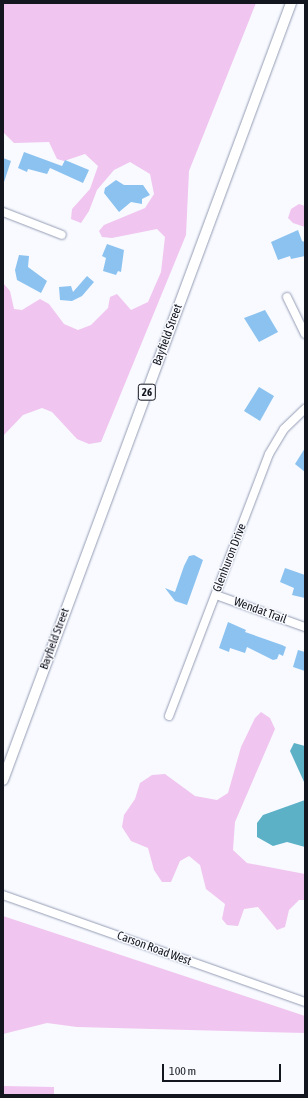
<!DOCTYPE html>
<html>
<head>
<meta charset="utf-8">
<style>
	body { margin:0 }
	#map { position:relative; width:308px; height:1098px; overflow:hidden; background:#f8faff; font-family:"Asap Condensed",sans-serif }
	div>[style] { position:absolute }
	.green>* { inset:0; background:#f0c5f0 }
	.water>* { inset:0; background:#5db1c7 }
	.building>* { inset:0; background:#8bc2f0 }
	.roads { filter:drop-shadow(0 0 1px #949cb4) drop-shadow(0 0 1px #949cb4) }
	.minor>* { height:8px; margin:-4px; padding:0 4px; transform-origin:4px; border-radius:4px; background:#fff }
	.major>* { height:10px; margin:-5px; padding:0 5px; transform-origin:5px; border-radius:5px; background:#fff }
	span { translate:-50% -50%; white-space:nowrap; text-align:center; line-height:1.15; -webkit-text-stroke:3px #f8faff; paint-order:stroke }
	.shield-label span { padding:1px 3px; background:#f8faff; border:1px solid; border-radius:3px; -webkit-text-stroke-width:0 }
	.shield-label { font-size:11px; color:#13161e; font-weight:700 }
	.street-label { font-size:12px; color:#13161e }
	.frame { position:absolute; inset:0; border:4px solid #13161e; pointer-events:none }
	.scale { position:absolute; left:162px; top:1064px; width:119px; height:18px; box-sizing:border-box; border:2px solid #13161e; border-top:0; padding-left:5px; font-size:12px; line-height:14px; white-space:nowrap; color:#13161e; -webkit-text-stroke:3px #f8faff; paint-order:stroke }
</style>
</head>
<body>
<div id="map">
	<div class="green">
		<div style="clip-path:polygon(3px 3px,256px 3px,189px 171px,186px 235px,101px 442px,89px 444px,77px 439px,52px 412px,42px 408px,23px 415px,3px 436px,3px 283px,10px 291px,14px 309px,22px 310px,40px 299px,49px 304px,64px 324px,78px 330px,91px 325px,108px 308px,110px 297px,117px 294px,131px 310px,148px 302px,161px 272px,165px 237px,157px 229px,112px 238px,102px 237px,99px 231px,104px 225px,145px 208px,154px 194px,150px 174px,130px 162px,114px 170px,97px 190px,89px 211px,81px 223px,71px 219px,72px 209px,90px 189px,98px 166px,85px 154px,64px 161px,57px 159px,49px 142px,14px 143px,3px 132px)"></div>
		<div style="clip-path:polygon(299px 204px,305px 206px,305px 227px,293px 223px,288px 218px,291px 209px)"></div>
		<div style="clip-path:polygon(261px 712px,270px 718px,275px 729px,235px 822px,233px 850px,247px 863px,305px 874px,305px 900px,299px 900px,289px 910px,285px 927px,277px 930px,258px 907px,244px 909px,238px 926px,227px 925px,222px 919px,225px 904px,206px 889px,200px 865px,189px 856px,180px 861px,171px 882px,162px 882px,154px 870px,148px 848px,131px 841px,122px 827px,124px 815px,135px 799px,140px 783px,152px 775px,165px 774px,195px 796px,217px 800px,228px 793px,241px 747px,255px 718px)"></div>
		<div style="clip-path:polygon(3px 916px,305px 1016px,305px 1033px,77px 1027px,47px 1023px,3px 1034px)"></div>
		<div style="clip-path:polygon(3px 1086px,54px 1087px,54px 1095px,3px 1095px)"></div>
	</div>
	<div class="water">
		<div style="clip-path:polygon(294px 743px,305px 746px,305px 784px,290px 751px)"></div>
		<div style="clip-path:polygon(305px 800px,305px 847px,287px 842px,273px 846px,257px 837px,257px 823px,263px 815px)"></div>
	</div>
	<div class="building">
		<div style="clip-path:polygon(24px 152px,62px 166px,65px 160px,89px 170px,83px 183px,50px 168px,47px 174px,28px 169px,27px 172px,18px 168px)"></div>
		<div style="clip-path:polygon(3px 158px,11px 161px,4px 182px,3px 182px)"></div>
		<div style="clip-path:polygon(116px 180px,124px 185px,143px 185px,150px 195px,142px 199px,142px 204px,131px 202px,119px 212px,104px 193px,105px 188px)"></div>
		<div style="clip-path:polygon(298px 230px,302px 241px,305px 242px,305px 256px,291px 259px,290px 256px,278px 260px,271px 242px)"></div>
		<div style="clip-path:polygon(107px 244px,124px 250px,121px 272px,118px 271px,116px 275px,103px 271px,106px 258px,102px 256px)"></div>
		<div style="clip-path:polygon(19px 255px,29px 256px,28px 267px,47px 281px,41px 293px,17px 280px,15px 270px)"></div>
		<div style="clip-path:polygon(87px 276px,94px 282px,82px 296px,72px 301px,60px 300px,59px 287px,71px 286px,73px 292px)"></div>
		<div style="clip-path:polygon(265px 310px,278px 332px,259px 342px,244px 318px)"></div>
		<div style="clip-path:polygon(259px 387px,274px 396px,260px 421px,244px 411px)"></div>
		<div style="clip-path:polygon(305px 448px,305px 472px,295px 464px)"></div>
		<div style="clip-path:polygon(194px 555px,203px 560px,187px 605px,175px 601px,165px 588px,175px 592px,184px 566px,189px 556px)"></div>
		<div style="clip-path:polygon(285px 568px,305px 575px,305px 598px,292px 595px,294px 588px,280px 582px)"></div>
		<div style="clip-path:polygon(228px 622px,246px 630px,245px 632px,282px 645px,286px 647px,283px 656px,279px 654px,277px 659px,273px 660px,247px 647px,245px 653px,230px 648px,229px 652px,219px 648px)"></div>
		<div style="clip-path:polygon(298px 650px,305px 652px,305px 671px,293px 667px)"></div>
	</div>
	<div class="roads">
		<div class="minor">
			<div style="left:3px;top:212px;width:63px;rotate:21.3deg"></div>
			<div style="left:287px;top:297px;width:41px;rotate:64.1deg"></div>
			<div style="left:216px;top:595px;width:95px;rotate:19.8deg"></div>
			<div style="left:169px;top:716px;width:280px;rotate:-69.1deg"></div>
			<div style="left:269px;top:454px;width:29px;rotate:-59deg"></div>
			<div style="left:284px;top:429px;width:29px;rotate:-44deg"></div>
			<div style="left:3px;top:895px;width:320px;rotate:19.5deg"></div>
		</div>
		<div class="major">
			<div style="left:3px;top:780px;width:829px;rotate:-69.66deg"></div>
		</div>
	</div>
	<div class="shield-label">
		<span style="left:147px;top:392px">26</span>
	</div>
	<div class="street-label">
		<span style="left:168px;top:335px;rotate:-70deg">Bayfield Street</span>
		<span style="left:230px;top:558px;rotate:-69deg">Glenhuron Drive</span>
		<span style="left:260px;top:611px;rotate:20deg">Wendat Trail</span>
		<span style="left:55px;top:639px;rotate:-70deg">Bayfield Street</span>
		<span style="left:154px;top:949px;rotate:20deg">Carson Road West</span>
	</div>
	<div class="frame"></div>
	<div class="scale">100 m</div>
</div>
</body>
</html>
